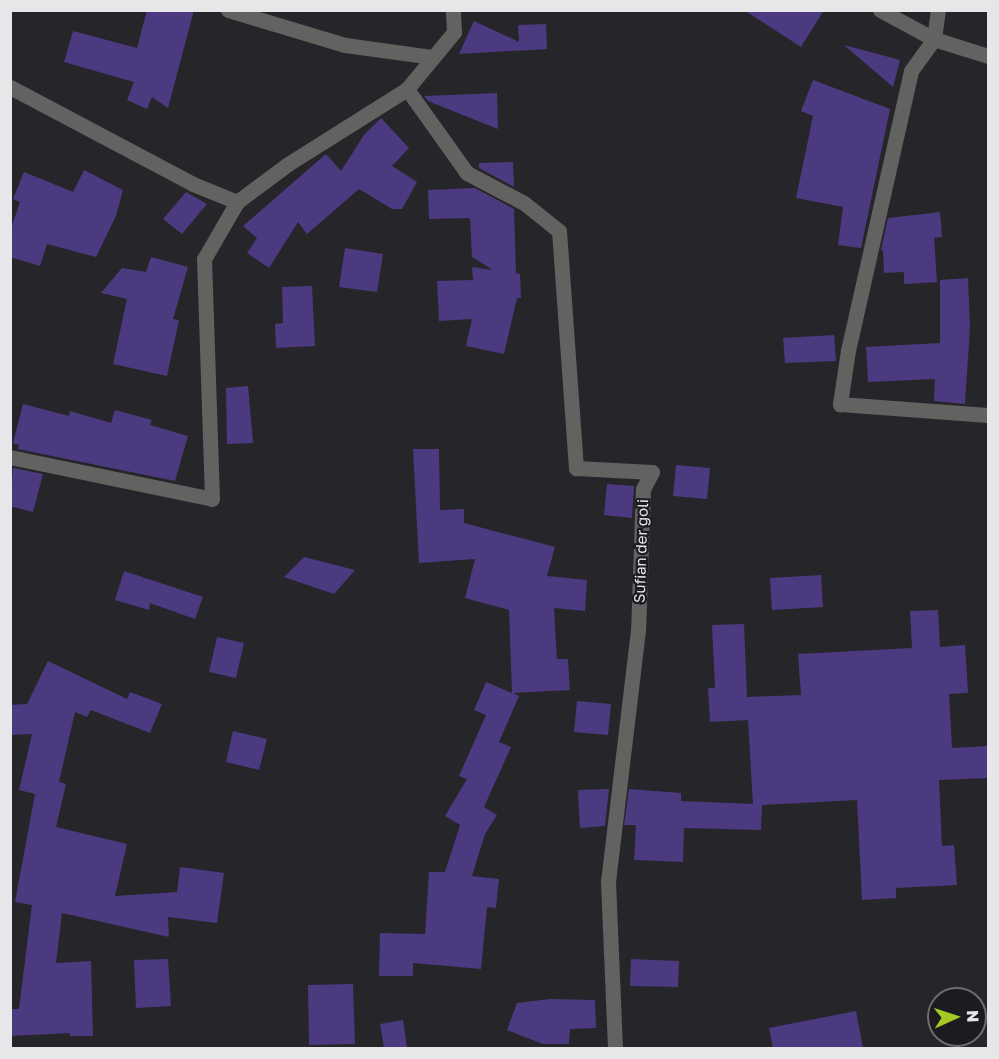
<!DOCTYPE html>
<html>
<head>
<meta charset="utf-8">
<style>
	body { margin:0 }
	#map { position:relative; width:999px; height:1059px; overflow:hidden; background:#26252a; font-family:"Golos Text",sans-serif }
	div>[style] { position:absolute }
	.building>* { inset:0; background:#4c3a80 }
	.minor>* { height:15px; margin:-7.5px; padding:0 7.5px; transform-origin:7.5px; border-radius:7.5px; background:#626260 }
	span { translate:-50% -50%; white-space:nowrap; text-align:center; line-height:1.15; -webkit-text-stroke:4.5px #1c1c20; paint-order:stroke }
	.street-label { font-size:15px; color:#e7e7ea }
	.frame { position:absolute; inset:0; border:12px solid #e7e7ea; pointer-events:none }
	.north { position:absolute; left:927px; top:987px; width:60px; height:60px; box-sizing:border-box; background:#1c1c20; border:2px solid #6d6d71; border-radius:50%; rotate:87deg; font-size:16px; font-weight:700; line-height:24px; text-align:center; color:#e7e7ea }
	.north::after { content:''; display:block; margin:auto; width:21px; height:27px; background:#a5c823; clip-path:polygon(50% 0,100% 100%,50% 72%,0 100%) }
</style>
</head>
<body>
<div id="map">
	<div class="building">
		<div style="clip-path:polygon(147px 10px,194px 10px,168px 108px,152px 97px,147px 109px,127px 100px,134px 82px,64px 62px,73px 31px,137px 48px)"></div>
		<div style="clip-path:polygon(744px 10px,824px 10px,801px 47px)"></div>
		<div style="clip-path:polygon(474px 21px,519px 42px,518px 25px,546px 24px,547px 49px,459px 54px)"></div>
		<div style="clip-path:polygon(844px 45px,900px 60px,893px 87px)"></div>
		<div style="clip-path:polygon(813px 80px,890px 109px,861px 248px,838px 245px,843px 207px,796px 198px,813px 116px,801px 111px)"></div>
		<div style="clip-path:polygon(497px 93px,498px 129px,428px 101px,424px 96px)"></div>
		<div style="clip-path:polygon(381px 118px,409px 148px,392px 166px,417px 182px,402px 209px,392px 209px,359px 189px,307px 234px,298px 222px,269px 268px,247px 253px,257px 238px,243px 226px,326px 154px,341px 171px,364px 135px)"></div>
		<div style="clip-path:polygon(513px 162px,514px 187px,479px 168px,479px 163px)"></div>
		<div style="clip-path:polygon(84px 170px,123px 190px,116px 216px,96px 257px,47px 244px,40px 266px,10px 257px,10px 231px,20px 202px,13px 199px,24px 172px,73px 192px)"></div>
		<div style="clip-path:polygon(475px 188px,514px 209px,516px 273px,520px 274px,521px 298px,517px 298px,504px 354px,466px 346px,472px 319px,439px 321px,437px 281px,473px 280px,472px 267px,493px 270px,472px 257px,470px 218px,429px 219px,428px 190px)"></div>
		<div style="clip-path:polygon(186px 192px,207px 204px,182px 234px,163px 219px)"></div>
		<div style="clip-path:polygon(940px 212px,942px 237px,934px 238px,937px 282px,904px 284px,904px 272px,884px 273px,883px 250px,881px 250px,888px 218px)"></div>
		<div style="clip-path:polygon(345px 248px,383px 254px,377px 292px,339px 287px)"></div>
		<div style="clip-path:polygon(151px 257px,188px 267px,173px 319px,179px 320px,167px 376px,113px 364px,127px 299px,101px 293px,122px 268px,146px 272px)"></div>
		<div style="clip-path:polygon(968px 278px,970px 327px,965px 404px,934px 401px,935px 379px,868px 382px,866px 347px,940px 343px,940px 280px)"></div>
		<div style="clip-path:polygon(312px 286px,315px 346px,276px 348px,275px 324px,283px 323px,282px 287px)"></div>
		<div style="clip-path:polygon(834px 335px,836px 361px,785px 363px,783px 338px)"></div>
		<div style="clip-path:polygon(248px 386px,253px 443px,227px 444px,226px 388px)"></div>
		<div style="clip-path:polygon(23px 404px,69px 416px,70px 411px,111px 423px,115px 410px,152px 420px,150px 425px,188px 436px,175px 481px,18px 449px,19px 445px,13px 443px)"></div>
		<div style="clip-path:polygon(413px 449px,439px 449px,440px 510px,464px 509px,464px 523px,555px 547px,547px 576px,587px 580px,585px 611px,554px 608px,557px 659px,568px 659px,570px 690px,513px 693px,519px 696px,499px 742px,511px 747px,484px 807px,497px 815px,485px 834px,472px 876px,499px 879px,496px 908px,487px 907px,481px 969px,413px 963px,413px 976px,379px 976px,380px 933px,425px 934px,429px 872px,445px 872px,460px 825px,445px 816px,467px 779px,459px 776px,486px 715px,474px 710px,486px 682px,512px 693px,509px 610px,465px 598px,475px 559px,419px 563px)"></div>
		<div style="clip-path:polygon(676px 465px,710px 468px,707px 499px,673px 496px)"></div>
		<div style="clip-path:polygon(13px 468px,43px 474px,33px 512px,10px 506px)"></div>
		<div style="clip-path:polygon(607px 484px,634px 486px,632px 518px,604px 515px)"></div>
		<div style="clip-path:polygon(304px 557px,355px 570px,334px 594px,284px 577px)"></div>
		<div style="clip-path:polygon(124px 571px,203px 597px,195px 619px,150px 603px,149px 610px,115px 600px)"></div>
		<div style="clip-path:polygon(821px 575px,823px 607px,772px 610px,770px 578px)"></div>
		<div style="clip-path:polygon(938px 610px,940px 647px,965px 645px,968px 693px,949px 694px,952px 748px,988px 746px,988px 778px,939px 780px,942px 846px,954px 845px,957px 885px,896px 888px,896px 898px,862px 900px,857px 800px,762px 805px,761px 830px,684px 828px,683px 862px,634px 860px,636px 825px,624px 825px,629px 789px,681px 793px,681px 801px,753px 804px,748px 720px,710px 722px,708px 688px,715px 688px,712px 625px,744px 624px,747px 697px,801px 695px,798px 654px,912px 648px,910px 611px)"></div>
		<div style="clip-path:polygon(217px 637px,244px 643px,236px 678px,209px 672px)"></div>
		<div style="clip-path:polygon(48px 661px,127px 699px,130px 692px,162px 704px,150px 733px,91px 710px,87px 717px,75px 712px,59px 782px,66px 784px,56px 827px,127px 844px,115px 896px,177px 892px,180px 867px,224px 873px,217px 923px,168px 917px,169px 937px,62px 913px,56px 963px,91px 961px,93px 1036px,70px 1036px,70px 1033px,10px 1036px,10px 1009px,19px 1009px,32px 905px,15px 902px,35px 794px,19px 790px,32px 734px,10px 735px,10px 705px,27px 704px)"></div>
		<div style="clip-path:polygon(577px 701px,611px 704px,608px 735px,574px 732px)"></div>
		<div style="clip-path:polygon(233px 731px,267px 739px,259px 770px,226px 762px)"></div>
		<div style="clip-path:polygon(609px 789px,605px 826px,580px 828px,578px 790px)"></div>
		<div style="clip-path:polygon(168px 959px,171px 1006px,136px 1008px,134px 960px)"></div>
		<div style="clip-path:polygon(631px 959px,679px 961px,678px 987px,630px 986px)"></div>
		<div style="clip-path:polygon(353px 984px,355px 1044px,309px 1045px,308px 985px)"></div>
		<div style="clip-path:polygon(550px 999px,595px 1000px,596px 1028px,570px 1029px,569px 1044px,543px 1044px,507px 1030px,517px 1003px)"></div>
		<div style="clip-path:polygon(856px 1011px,863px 1048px,773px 1048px,769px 1028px)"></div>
		<div style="clip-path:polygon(403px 1020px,407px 1048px,384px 1048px,380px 1024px)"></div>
	</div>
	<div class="minor">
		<div style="left:228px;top:10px;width:122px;rotate:16.7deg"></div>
		<div style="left:345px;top:45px;width:89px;rotate:7.8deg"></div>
		<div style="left:880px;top:10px;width:61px;rotate:28.2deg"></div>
		<div style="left:934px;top:39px;width:57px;rotate:17.5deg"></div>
		<div style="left:938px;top:10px;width:29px;rotate:98deg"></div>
		<div style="left:934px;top:39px;width:39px;rotate:126deg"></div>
		<div style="left:911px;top:71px;width:286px;rotate:102.7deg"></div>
		<div style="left:848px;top:350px;width:55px;rotate:98.4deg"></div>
		<div style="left:840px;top:404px;width:148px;rotate:4.3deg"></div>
		<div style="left:10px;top:87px;width:207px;rotate:27.9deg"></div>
		<div style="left:193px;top:184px;width:48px;rotate:22.2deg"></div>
		<div style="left:407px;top:89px;width:103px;rotate:54.5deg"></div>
		<div style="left:467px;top:173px;width:64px;rotate:27.8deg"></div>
		<div style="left:524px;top:203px;width:45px;rotate:38.7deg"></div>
		<div style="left:559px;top:231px;width:238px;rotate:85.9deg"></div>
		<div style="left:576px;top:468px;width:76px;rotate:3deg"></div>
		<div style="left:652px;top:472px;width:19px;rotate:118deg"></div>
		<div style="left:643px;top:489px;width:141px;rotate:92deg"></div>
		<div style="left:638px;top:630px;width:253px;rotate:96.8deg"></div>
		<div style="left:608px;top:881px;width:167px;rotate:87.6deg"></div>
		<div style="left:10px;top:457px;width:206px;rotate:11.7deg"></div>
		<div style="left:212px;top:499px;width:240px;rotate:-91.9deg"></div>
		<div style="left:204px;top:259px;width:66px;rotate:-59.9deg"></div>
		<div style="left:237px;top:202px;width:64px;rotate:-36.7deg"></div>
		<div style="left:288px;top:164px;width:141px;rotate:-32.2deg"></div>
		<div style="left:407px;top:89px;width:74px;rotate:-50.5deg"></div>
		<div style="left:454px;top:32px;width:22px;rotate:-93deg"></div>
	</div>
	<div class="street-label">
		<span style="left:641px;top:551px;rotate:-88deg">Sufian der goli</span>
	</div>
	<div class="frame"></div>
	<div class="north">N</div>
</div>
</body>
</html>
